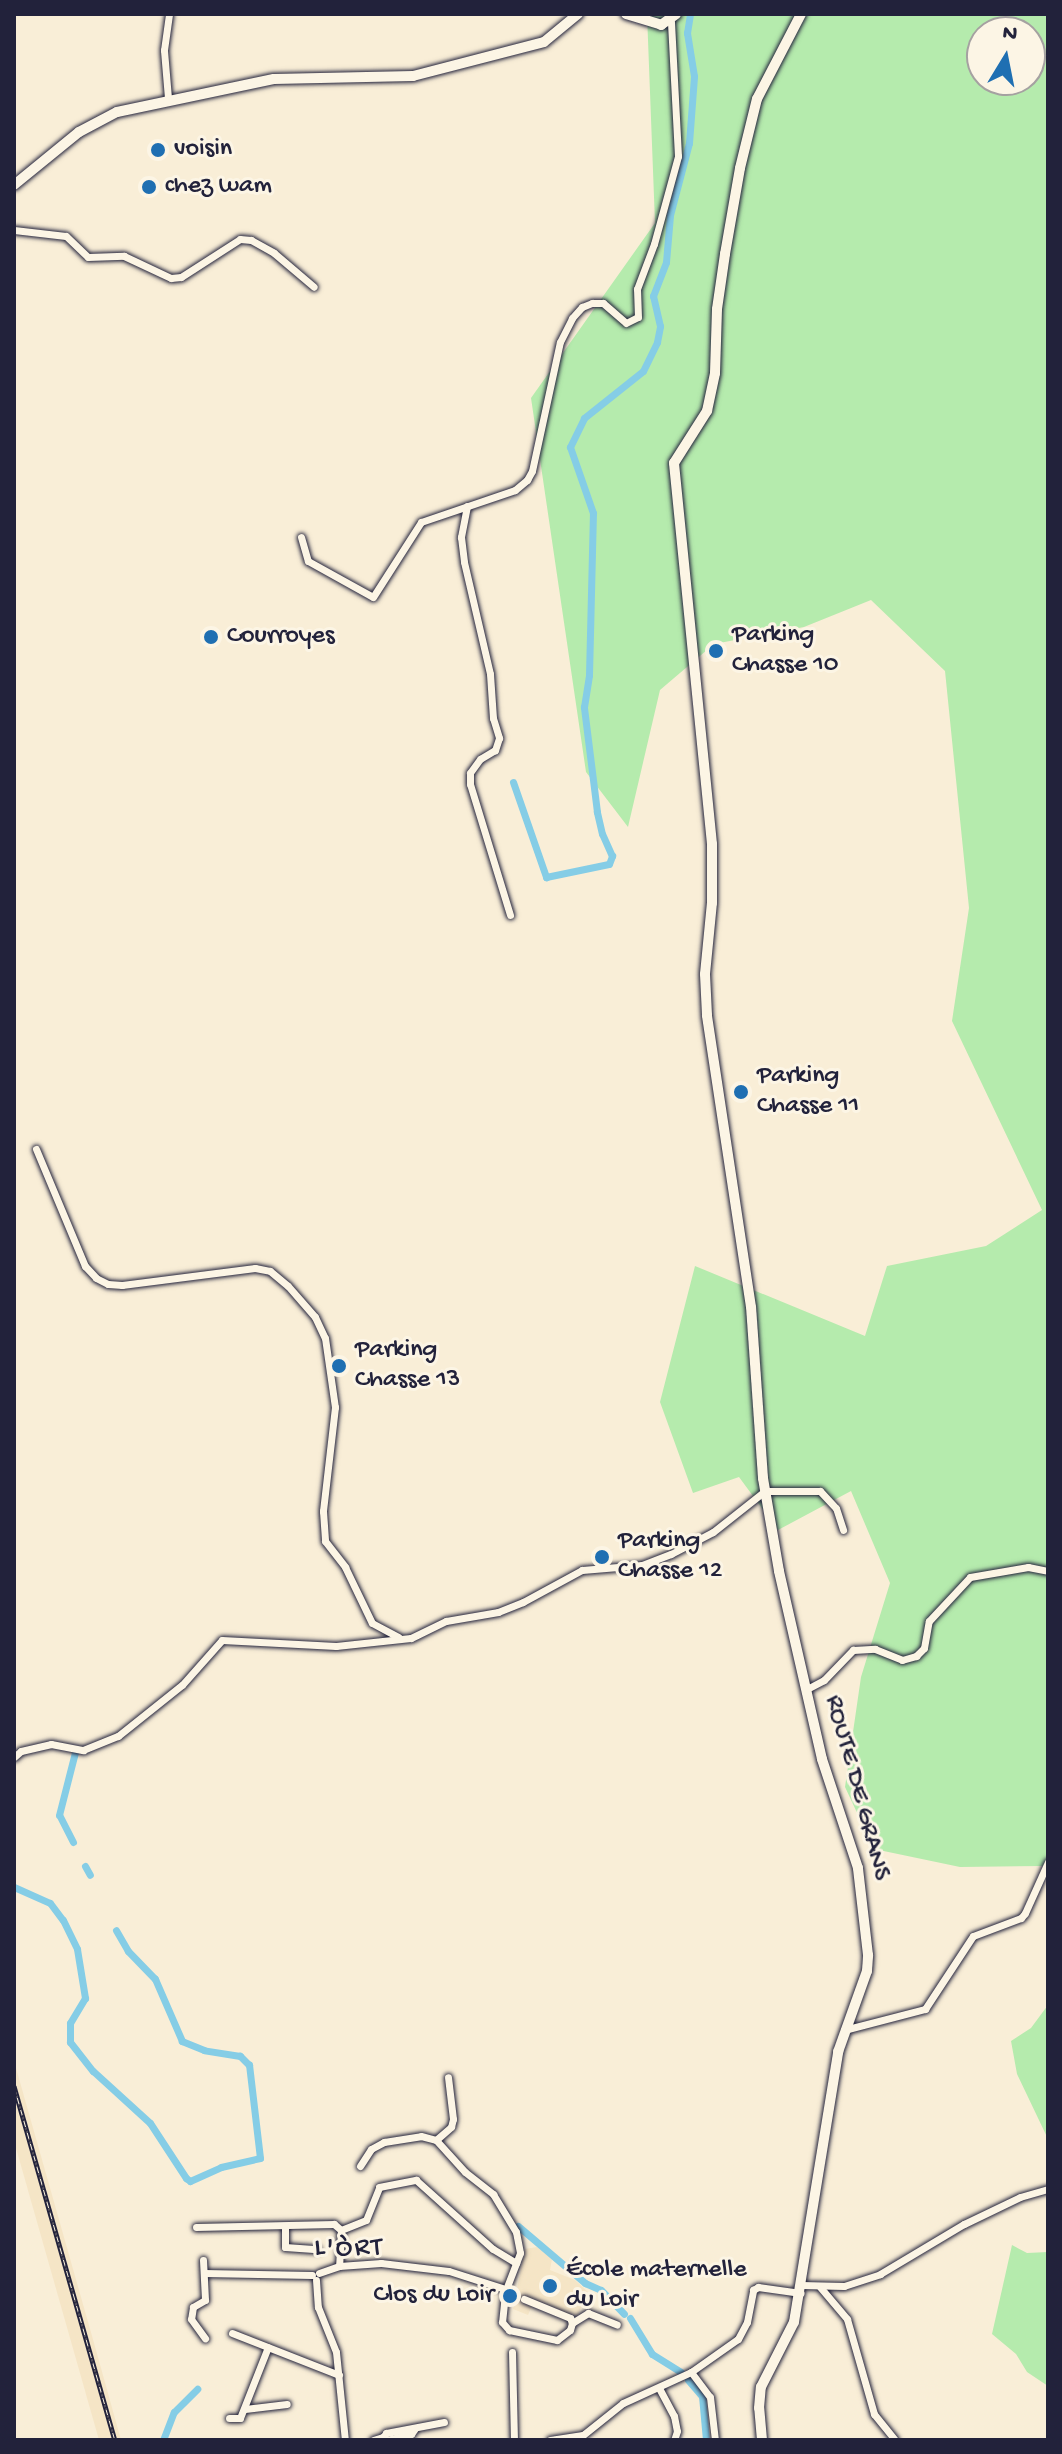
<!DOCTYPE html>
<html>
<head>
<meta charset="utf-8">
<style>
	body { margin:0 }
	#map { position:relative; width:1062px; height:2454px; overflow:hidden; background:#f9eed7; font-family:"Gochi Hand",sans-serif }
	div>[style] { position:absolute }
	.built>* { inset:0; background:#f5e5c6 }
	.green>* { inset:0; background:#b5ebad }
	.canal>* { height:7px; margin:-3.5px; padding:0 3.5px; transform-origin:3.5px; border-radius:3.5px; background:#85cde6 }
	.roads { filter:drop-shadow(0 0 2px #22223b) drop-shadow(0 0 2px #22223b) }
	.street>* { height:7px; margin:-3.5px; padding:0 3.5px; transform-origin:3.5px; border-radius:3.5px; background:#fcf5e5 }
	.secondary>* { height:10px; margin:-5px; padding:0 5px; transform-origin:5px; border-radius:5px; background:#fcf5e5 }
	.rail>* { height:5px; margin-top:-2.5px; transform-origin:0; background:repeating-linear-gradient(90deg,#fcf5e5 0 6px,#22223b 0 12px); box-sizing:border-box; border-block:2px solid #22223b }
	.dots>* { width:22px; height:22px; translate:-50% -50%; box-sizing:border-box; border:4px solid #fcf5e5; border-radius:50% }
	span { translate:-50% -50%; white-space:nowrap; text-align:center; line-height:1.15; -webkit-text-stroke:6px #fcf5e5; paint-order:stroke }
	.poi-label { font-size:26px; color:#22223b }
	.left { translate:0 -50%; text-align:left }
	.right { translate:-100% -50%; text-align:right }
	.street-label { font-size:26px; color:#22223b }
	.neighbourhood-label { font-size:28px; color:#22223b; letter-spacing:2px }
	.frame { position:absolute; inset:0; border:16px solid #22223b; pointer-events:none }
	.north { position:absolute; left:966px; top:16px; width:80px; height:80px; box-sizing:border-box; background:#fcf5e5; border:2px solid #a5a1a1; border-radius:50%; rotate:10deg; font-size:22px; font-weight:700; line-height:32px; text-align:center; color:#22223b }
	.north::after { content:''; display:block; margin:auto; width:28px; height:36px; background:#1f6fb2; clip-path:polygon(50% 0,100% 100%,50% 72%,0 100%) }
</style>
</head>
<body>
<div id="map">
	<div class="built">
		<div style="clip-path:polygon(14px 2061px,94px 2343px,121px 2440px,99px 2440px,14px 2141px)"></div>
		<div style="clip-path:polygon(537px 2247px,552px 2259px,550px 2270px,575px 2280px,588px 2292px,577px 2317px,534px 2301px,528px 2315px,513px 2309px,525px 2249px)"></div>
	</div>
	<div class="green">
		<div style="clip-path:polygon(evenodd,647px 14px,1048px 14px,1048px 1878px,1044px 1866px,960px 1867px,874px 1849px,845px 1787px,861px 1677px,890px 1583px,851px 1491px,778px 1530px,739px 1477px,693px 1493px,660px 1402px,695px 1266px,865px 1336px,887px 1266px,986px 1246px,1042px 1210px,952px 1021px,969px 908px,945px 671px,871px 600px,804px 627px,714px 644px,660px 690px,628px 827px,586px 772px,531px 398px,655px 223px,647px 14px,982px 32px,1030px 32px,1030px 80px,982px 80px,982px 32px)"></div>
		<div style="clip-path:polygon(1048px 2005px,1048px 2139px,1017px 2074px,1011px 2041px,1031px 2028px)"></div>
		<div style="clip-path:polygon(1012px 2245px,1027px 2253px,1048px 2252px,1048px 2386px,1027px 2372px,1016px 2354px,992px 2334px)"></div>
	</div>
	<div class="canal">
		<div style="left:513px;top:782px;width:101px;rotate:70.8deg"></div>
		<div style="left:546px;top:877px;width:64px;rotate:-11.7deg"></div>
		<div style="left:609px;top:864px;width:9px;rotate:-69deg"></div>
		<div style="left:612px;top:856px;width:24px;rotate:-114deg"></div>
		<div style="left:602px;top:834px;width:23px;rotate:-103deg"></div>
		<div style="left:597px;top:812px;width:106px;rotate:-97.1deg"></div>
		<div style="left:584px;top:707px;width:32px;rotate:-81deg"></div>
		<div style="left:589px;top:675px;width:162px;rotate:-88.6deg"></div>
		<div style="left:593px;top:513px;width:70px;rotate:-109.2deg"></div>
		<div style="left:570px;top:447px;width:32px;rotate:-64deg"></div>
		<div style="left:584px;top:418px;width:75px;rotate:-38.5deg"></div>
		<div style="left:643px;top:371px;width:32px;rotate:-64deg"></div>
		<div style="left:657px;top:342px;width:16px;rotate:-79deg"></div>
		<div style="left:660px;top:326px;width:31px;rotate:-103deg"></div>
		<div style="left:653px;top:296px;width:36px;rotate:-69deg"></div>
		<div style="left:666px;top:262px;width:47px;rotate:-85.1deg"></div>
		<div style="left:670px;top:215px;width:74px;rotate:-75.2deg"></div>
		<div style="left:689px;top:143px;width:67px;rotate:-85.7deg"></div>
		<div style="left:694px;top:76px;width:44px;rotate:-99.2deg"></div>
		<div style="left:687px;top:33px;width:19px;rotate:-81deg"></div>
		<div style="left:73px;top:1842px;width:30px;rotate:-117deg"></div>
		<div style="left:59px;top:1815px;width:65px;rotate:-75.7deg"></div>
		<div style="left:85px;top:1866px;width:10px;rotate:61deg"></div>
		<div style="left:14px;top:1887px;width:39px;rotate:24deg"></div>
		<div style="left:50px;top:1903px;width:21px;rotate:53deg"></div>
		<div style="left:63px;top:1920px;width:32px;rotate:64deg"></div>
		<div style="left:77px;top:1949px;width:50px;rotate:80.7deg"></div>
		<div style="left:85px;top:1998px;width:29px;rotate:121deg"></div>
		<div style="left:70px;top:2023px;width:19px;rotate:90deg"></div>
		<div style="left:70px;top:2042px;width:37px;rotate:52deg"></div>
		<div style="left:93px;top:2071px;width:77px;rotate:42.4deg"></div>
		<div style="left:150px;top:2123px;width:66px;rotate:56.8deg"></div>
		<div style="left:186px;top:2178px;width:5px;rotate:37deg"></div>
		<div style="left:190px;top:2181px;width:34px;rotate:-24deg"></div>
		<div style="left:221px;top:2167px;width:40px;rotate:-13deg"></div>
		<div style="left:260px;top:2158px;width:94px;rotate:-96.7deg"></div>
		<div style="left:249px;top:2065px;width:13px;rotate:-135deg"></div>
		<div style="left:240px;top:2056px;width:36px;rotate:-171deg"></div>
		<div style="left:204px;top:2050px;width:24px;rotate:-158deg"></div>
		<div style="left:182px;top:2041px;width:68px;rotate:-113.5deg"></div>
		<div style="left:155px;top:1979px;width:39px;rotate:-134deg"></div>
		<div style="left:128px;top:1951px;width:24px;rotate:-120deg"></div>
		<div style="left:518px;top:2226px;width:88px;rotate:40.4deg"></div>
		<div style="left:585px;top:2283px;width:17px;rotate:24deg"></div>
		<div style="left:601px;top:2290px;width:33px;rotate:46deg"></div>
		<div style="left:630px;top:2318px;width:42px;rotate:58.6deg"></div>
		<div style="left:652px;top:2354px;width:34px;rotate:32deg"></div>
		<div style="left:688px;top:2380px;width:21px;rotate:49deg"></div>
		<div style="left:702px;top:2396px;width:44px;rotate:84.8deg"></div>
		<div style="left:163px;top:2440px;width:30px;rotate:-69deg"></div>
		<div style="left:174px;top:2412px;width:33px;rotate:-45deg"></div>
	</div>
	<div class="roads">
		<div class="street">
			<div style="left:168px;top:98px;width:48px;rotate:-94.8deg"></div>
			<div style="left:164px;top:50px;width:36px;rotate:-82deg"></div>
			<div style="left:14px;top:230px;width:52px;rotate:6.6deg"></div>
			<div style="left:66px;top:236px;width:30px;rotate:44deg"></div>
			<div style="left:88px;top:257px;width:36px;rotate:-2deg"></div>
			<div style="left:124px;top:256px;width:52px;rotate:25.1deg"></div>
			<div style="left:171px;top:278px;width:10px;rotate:-6deg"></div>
			<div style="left:181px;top:277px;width:70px;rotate:-32.8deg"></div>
			<div style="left:240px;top:239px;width:11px;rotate:5deg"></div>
			<div style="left:251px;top:240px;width:26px;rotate:29deg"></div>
			<div style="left:274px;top:253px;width:52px;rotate:40.4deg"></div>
			<div style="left:467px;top:506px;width:32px;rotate:101deg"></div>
			<div style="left:461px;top:537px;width:25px;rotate:83deg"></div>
			<div style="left:464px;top:562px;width:115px;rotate:76.9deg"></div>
			<div style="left:490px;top:674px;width:44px;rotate:86.1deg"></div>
			<div style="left:493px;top:718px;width:21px;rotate:73deg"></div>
			<div style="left:499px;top:738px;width:13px;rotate:108deg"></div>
			<div style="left:495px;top:750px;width:17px;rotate:149deg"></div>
			<div style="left:480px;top:759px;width:17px;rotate:126deg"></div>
			<div style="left:470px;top:773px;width:11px;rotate:90deg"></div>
			<div style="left:470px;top:784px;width:137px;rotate:73deg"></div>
			<div style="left:301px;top:537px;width:25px;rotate:74deg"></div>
			<div style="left:308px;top:561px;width:74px;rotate:29deg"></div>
			<div style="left:373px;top:597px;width:89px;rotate:-57.4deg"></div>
			<div style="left:421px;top:522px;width:99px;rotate:-18.8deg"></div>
			<div style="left:515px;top:490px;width:16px;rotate:-40deg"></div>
			<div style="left:527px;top:480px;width:10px;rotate:-61deg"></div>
			<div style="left:532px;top:471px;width:132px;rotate:-77.8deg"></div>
			<div style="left:560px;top:342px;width:27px;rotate:-63deg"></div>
			<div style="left:572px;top:318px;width:15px;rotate:-48deg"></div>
			<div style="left:582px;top:307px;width:11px;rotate:-22deg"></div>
			<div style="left:592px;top:303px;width:11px"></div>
			<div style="left:603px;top:303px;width:30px;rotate:41deg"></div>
			<div style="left:626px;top:323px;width:13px;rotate:-27deg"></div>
			<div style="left:638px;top:317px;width:28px;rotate:-92deg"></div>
			<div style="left:637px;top:289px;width:48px;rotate:-69.3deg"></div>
			<div style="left:654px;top:244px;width:91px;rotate:-74.7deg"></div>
			<div style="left:678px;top:156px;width:135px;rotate:-93deg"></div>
			<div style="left:36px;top:1149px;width:127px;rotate:67.3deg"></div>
			<div style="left:85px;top:1266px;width:16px;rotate:47deg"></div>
			<div style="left:96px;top:1278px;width:13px;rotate:27deg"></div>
			<div style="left:108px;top:1284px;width:14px;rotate:4deg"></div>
			<div style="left:122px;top:1285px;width:134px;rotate:-7.3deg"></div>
			<div style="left:255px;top:1268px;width:15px;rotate:11deg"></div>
			<div style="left:270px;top:1271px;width:23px;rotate:40deg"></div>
			<div style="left:288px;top:1286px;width:41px;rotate:48.9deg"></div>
			<div style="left:315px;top:1317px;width:23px;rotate:65deg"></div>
			<div style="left:325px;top:1338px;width:70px;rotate:81.8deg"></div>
			<div style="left:335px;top:1407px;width:105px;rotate:96.6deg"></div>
			<div style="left:323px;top:1511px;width:30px;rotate:86deg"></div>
			<div style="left:325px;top:1541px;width:33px;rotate:52deg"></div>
			<div style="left:345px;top:1567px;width:62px;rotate:64.3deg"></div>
			<div style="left:372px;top:1623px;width:30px;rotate:28deg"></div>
			<div style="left:807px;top:1689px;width:19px;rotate:-28deg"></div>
			<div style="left:824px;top:1680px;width:42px;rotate:-46deg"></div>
			<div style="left:853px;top:1650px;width:22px;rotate:-3deg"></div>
			<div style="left:875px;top:1649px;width:29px;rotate:22deg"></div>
			<div style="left:902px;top:1660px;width:15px;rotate:-16deg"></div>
			<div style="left:916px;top:1656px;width:11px;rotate:-45deg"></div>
			<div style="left:924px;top:1648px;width:27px;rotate:-80deg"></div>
			<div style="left:929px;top:1621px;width:60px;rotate:-47deg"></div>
			<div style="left:970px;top:1577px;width:59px;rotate:-9.8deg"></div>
			<div style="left:1028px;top:1567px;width:20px;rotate:11deg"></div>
			<div style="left:14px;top:1757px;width:9px;rotate:-41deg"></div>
			<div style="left:21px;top:1751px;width:31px;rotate:-13deg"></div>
			<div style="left:51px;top:1744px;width:33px;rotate:11deg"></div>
			<div style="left:83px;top:1750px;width:38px;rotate:-22deg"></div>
			<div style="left:118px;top:1736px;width:82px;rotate:-38.6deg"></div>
			<div style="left:182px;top:1685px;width:60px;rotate:-48.4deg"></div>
			<div style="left:222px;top:1640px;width:114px;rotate:3deg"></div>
			<div style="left:336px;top:1646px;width:75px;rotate:-6.1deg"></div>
			<div style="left:411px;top:1638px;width:39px;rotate:-26deg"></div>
			<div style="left:446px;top:1621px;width:53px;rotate:-9.8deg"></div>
			<div style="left:498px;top:1612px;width:27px;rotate:-22deg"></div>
			<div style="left:523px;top:1602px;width:67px;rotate:-28.5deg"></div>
			<div style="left:582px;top:1570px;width:60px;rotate:-4.8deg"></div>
			<div style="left:642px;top:1565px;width:31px;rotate:-21deg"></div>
			<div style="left:671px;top:1554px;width:47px;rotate:-27.6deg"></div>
			<div style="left:713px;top:1532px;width:66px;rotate:-38.3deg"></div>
			<div style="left:765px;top:1491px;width:55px"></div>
			<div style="left:820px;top:1491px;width:23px;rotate:47deg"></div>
			<div style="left:836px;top:1508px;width:23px;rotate:72deg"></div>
			<div style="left:844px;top:2030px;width:84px;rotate:-14.5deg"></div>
			<div style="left:925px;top:2009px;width:87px;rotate:-56.7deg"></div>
			<div style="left:973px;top:1936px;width:51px;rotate:-20.6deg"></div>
			<div style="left:1021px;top:1918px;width:6px;rotate:-51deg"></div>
			<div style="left:1025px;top:1913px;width:56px;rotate:-65.7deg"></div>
			<div style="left:436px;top:2140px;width:20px;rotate:-41deg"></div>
			<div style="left:451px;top:2127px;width:8px;rotate:-76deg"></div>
			<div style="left:453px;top:2119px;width:42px;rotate:-96.8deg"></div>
			<div style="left:360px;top:2166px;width:20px;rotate:-57deg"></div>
			<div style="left:371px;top:2149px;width:15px;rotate:-28deg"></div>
			<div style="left:384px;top:2142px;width:37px;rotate:-9deg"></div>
			<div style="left:421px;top:2136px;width:16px;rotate:15deg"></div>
			<div style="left:436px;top:2140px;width:43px;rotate:47.8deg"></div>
			<div style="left:465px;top:2172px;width:36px;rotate:38deg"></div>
			<div style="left:493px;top:2194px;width:44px;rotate:58.8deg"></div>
			<div style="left:516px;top:2232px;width:21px;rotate:79deg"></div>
			<div style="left:520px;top:2253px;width:36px;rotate:111deg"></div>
			<div style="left:285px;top:2226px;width:21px;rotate:90deg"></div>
			<div style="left:285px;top:2247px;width:32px;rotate:4deg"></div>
			<div style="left:196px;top:2227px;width:138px;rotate:-1.2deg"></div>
			<div style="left:334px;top:2224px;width:9px;rotate:41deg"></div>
			<div style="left:341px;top:2230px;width:36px;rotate:93deg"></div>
			<div style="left:341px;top:2230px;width:27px;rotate:-22deg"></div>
			<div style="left:366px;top:2220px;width:35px;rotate:-68deg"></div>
			<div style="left:379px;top:2187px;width:38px;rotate:-11deg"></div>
			<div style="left:416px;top:2180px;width:103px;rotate:41.9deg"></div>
			<div style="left:493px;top:2249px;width:27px;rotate:31deg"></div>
			<div style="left:203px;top:2260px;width:40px;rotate:87.1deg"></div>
			<div style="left:205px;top:2300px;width:14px;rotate:150deg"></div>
			<div style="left:193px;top:2307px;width:12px;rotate:99deg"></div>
			<div style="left:191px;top:2319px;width:24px;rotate:54deg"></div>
			<div style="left:204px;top:2273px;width:108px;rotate:1.1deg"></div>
			<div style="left:319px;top:2273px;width:21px;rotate:-19deg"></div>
			<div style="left:339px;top:2266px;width:42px;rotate:-4.1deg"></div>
			<div style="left:381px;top:2263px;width:68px;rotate:6.7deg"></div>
			<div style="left:449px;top:2271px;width:56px;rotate:17.8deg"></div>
			<div style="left:316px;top:2280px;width:27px;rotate:86deg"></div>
			<div style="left:318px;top:2307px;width:48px;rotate:68.2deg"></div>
			<div style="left:336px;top:2352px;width:88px;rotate:84.2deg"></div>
			<div style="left:801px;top:2285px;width:43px;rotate:1.3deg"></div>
			<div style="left:844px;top:2286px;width:38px;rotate:-18deg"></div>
			<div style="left:880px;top:2274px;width:98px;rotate:-30.8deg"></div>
			<div style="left:964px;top:2224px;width:62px;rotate:-25.7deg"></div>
			<div style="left:1020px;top:2197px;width:29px;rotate:-16deg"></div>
			<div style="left:820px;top:2287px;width:42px;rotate:49.8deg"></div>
			<div style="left:847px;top:2319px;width:99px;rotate:74.1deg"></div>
			<div style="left:874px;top:2414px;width:33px;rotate:51deg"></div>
			<div style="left:505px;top:2294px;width:28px;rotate:96deg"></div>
			<div style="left:502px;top:2322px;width:11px;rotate:49deg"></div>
			<div style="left:509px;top:2330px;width:49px;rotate:11.8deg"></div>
			<div style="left:557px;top:2340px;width:16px;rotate:-38deg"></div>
			<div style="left:570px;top:2330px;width:7px;rotate:-74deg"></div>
			<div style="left:524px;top:2299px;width:50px;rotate:22.4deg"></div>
			<div style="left:570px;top:2318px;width:5px;rotate:68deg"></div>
			<div style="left:572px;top:2323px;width:19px;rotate:-32deg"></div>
			<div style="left:588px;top:2313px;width:31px;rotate:22deg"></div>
			<div style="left:232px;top:2333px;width:115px;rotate:21.4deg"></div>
			<div style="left:512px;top:2352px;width:88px;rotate:88.7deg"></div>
			<div style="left:691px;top:2372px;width:31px;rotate:53deg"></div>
			<div style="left:710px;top:2397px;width:43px;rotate:83.4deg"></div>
			<div style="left:659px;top:2388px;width:32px;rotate:62deg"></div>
			<div style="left:674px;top:2416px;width:15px;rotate:79deg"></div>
			<div style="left:677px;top:2431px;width:9px;rotate:108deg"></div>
			<div style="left:245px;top:2409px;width:42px;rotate:-6.8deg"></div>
			<div style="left:229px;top:2418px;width:11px"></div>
			<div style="left:240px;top:2418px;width:76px;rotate:-68.5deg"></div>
			<div style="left:383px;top:2437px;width:5px;rotate:37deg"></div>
			<div style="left:387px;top:2440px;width:25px;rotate:-14deg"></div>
			<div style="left:411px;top:2434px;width:5px;rotate:-53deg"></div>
			<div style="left:373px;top:2440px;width:10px;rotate:-17deg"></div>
			<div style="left:383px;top:2437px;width:5px;rotate:-53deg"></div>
			<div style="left:386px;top:2433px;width:59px;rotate:-10.7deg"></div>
			<div style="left:550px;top:2440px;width:33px;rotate:-9deg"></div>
			<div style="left:583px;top:2435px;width:51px;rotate:-38.7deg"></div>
			<div style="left:623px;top:2403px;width:75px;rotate:-24.5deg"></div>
			<div style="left:691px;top:2372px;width:57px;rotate:-35.1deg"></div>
			<div style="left:738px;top:2339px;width:19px;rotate:-62deg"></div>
			<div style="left:747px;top:2322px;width:33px;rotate:-79deg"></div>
			<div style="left:753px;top:2290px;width:6px;rotate:-31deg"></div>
			<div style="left:758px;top:2287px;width:43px;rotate:7.9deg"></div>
		</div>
		<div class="secondary">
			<div style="left:626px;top:14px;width:37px;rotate:17deg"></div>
			<div style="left:661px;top:25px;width:19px;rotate:-36deg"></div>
			<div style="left:14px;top:185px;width:84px;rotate:-39.2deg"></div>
			<div style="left:79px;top:132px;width:43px;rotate:-27.8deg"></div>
			<div style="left:117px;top:112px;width:160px;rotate:-11.9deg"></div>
			<div style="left:274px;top:79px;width:139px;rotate:-1.2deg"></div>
			<div style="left:413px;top:76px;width:135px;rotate:-14.5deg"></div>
			<div style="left:544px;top:42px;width:44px;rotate:-39.5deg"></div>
			<div style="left:762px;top:2440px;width:32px;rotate:-95deg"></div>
			<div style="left:759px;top:2408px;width:21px;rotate:-85deg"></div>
			<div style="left:761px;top:2387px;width:73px;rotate:-63.1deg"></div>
			<div style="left:794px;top:2322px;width:274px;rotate:-80.7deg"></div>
			<div style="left:838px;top:2052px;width:86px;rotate:-70.3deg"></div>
			<div style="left:867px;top:1971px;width:16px;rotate:-86deg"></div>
			<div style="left:868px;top:1955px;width:88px;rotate:-96.6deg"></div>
			<div style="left:858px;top:1868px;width:115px;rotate:-108.3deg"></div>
			<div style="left:822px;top:1759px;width:193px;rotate:-102.9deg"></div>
			<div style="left:779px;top:1571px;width:94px;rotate:-99.8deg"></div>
			<div style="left:763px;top:1478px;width:171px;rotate:-94deg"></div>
			<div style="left:751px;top:1307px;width:295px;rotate:-98.6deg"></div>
			<div style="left:707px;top:1015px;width:41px;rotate:-92.8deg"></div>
			<div style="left:705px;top:974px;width:71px;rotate:-84.4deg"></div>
			<div style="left:712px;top:903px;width:59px;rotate:-90deg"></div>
			<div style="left:712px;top:844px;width:383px;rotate:-95.7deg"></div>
			<div style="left:674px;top:463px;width:62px;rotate:-57.6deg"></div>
			<div style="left:707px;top:411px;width:39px;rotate:-78deg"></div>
			<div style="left:715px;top:373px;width:64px;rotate:-88.2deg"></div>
			<div style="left:717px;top:309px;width:56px;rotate:-81.7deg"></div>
			<div style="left:725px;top:254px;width:87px;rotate:-80.1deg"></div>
			<div style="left:740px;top:168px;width:71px;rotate:-76.2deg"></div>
			<div style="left:757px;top:99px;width:96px;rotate:-62.6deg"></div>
		</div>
	</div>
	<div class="rail">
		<div style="left:14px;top:2086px;width:368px;rotate:74.1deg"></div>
	</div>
	<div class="dots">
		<div style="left:158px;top:150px;background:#1f6fb2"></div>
		<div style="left:149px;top:187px;background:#1f6fb2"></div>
		<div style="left:211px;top:637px;background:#1f6fb2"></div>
		<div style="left:716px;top:651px;background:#1f6fb2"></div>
		<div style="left:741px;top:1092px;background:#1f6fb2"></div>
		<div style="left:339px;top:1366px;background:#1f6fb2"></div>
		<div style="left:602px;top:1557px;background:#1f6fb2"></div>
		<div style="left:550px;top:2286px;background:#1f6fb2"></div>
		<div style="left:510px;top:2296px;background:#1f6fb2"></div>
	</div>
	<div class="poi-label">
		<span class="left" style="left:174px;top:150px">voisin</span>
		<span class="left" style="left:165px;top:187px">chez wam</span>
		<span class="left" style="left:732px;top:651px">Parking<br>Chasse 10</span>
		<span class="left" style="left:227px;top:637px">Courroyes</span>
		<span class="left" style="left:757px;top:1092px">Parking<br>Chasse 11</span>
		<span class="left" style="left:355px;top:1366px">Parking<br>Chasse 13</span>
		<span class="left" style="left:618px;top:1557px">Parking<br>Chasse 12</span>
		<span class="left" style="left:566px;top:2286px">École maternelle<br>du Loir</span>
		<span class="right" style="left:494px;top:2296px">Clos du Loir</span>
	</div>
	<div class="street-label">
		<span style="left:856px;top:1788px;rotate:75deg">ROUTE DE GRANS</span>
	</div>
	<div class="neighbourhood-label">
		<span style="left:349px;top:2249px">L'ÒRT</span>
	</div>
	<div class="frame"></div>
	<div class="north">N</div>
</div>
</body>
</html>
